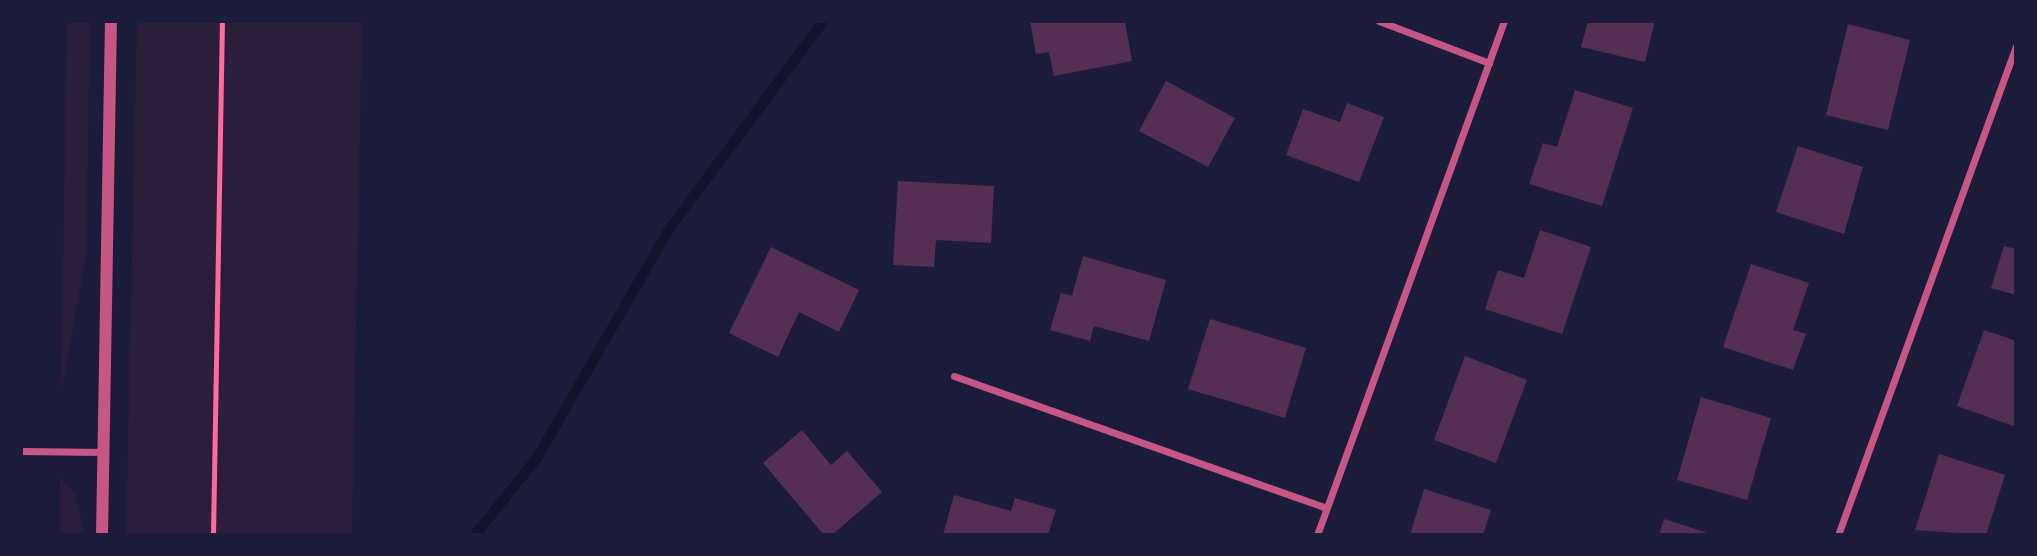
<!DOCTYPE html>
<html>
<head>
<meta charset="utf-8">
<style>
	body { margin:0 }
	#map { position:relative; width:2037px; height:556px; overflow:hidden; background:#1b1b3a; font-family:"Fira Sans Condensed",sans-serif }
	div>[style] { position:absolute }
	.green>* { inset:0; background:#2a1e3b }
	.stream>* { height:10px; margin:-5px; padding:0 5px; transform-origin:5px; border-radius:5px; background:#12122b }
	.building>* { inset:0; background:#542f53 }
	.path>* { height:4.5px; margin:-2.25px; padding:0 2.25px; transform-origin:2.25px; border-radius:2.25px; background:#ff6b9d }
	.minor>* { height:7px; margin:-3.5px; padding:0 3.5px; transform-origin:3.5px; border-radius:3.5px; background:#c65784 }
	.tertiary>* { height:12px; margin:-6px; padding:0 6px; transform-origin:6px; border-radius:6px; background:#c65784 }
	span { translate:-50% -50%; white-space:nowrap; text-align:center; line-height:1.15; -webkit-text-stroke:7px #1b1b3a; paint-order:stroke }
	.frame { position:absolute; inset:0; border:23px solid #1b1b3a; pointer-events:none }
</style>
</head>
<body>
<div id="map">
	<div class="green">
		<div style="clip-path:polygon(67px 21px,90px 21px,86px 256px,61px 394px)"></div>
		<div style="clip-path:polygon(137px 21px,362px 21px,352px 535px,126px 535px)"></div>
		<div style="clip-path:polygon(60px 478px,75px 494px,85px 535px,59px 535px)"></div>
	</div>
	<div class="stream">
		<div style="left:475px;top:535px;width:99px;rotate:-51.2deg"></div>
		<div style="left:537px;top:458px;width:266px;rotate:-60deg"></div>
		<div style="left:670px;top:228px;width:258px;rotate:-53.4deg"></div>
	</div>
	<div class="building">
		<div style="clip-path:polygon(1030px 21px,1125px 21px,1132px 61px,1054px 76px,1049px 52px,1036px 54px)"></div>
		<div style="clip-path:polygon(1588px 21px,1655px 21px,1645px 62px,1581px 47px)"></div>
		<div style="clip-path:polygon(1848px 24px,1910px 40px,1888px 130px,1826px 115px)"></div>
		<div style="clip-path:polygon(1166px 81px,1235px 118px,1208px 167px,1139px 131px)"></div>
		<div style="clip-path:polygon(1575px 90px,1633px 108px,1602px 206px,1529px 184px,1543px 143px,1557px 147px)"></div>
		<div style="clip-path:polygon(1347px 103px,1384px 117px,1359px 182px,1286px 155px,1303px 109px,1340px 122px)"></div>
		<div style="clip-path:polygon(1798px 146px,1863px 167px,1844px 234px,1776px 212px)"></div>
		<div style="clip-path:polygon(898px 181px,994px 186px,991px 243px,936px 240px,934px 267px,893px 265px)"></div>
		<div style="clip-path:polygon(1540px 230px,1591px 247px,1562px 334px,1485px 309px,1498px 270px,1524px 278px)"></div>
		<div style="clip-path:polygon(2004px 246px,2016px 249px,2016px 295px,1991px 288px)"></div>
		<div style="clip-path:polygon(771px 247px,859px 290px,839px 332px,799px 312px,778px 357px,729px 333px)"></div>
		<div style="clip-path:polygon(1083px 256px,1166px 280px,1149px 341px,1094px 326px,1090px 341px,1050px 330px,1061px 293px,1072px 296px)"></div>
		<div style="clip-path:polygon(1751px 264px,1809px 283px,1793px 330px,1806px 334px,1793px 370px,1723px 347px)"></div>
		<div style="clip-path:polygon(1210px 319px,1306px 348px,1285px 418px,1188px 389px)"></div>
		<div style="clip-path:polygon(1984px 330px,2016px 341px,2016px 427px,1957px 406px)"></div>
		<div style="clip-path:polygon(1465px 356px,1527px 380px,1496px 463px,1434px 440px)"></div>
		<div style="clip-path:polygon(1701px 397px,1771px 418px,1747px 500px,1677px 480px)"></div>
		<div style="clip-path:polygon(802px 430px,831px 465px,847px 451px,882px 492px,832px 535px,824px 535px,763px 463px)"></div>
		<div style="clip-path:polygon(1939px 454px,2005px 475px,1986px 535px,1915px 530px)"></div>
		<div style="clip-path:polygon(1424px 489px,1491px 510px,1483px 535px,1410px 535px)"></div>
		<div style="clip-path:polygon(954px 495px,1011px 511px,1015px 498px,1056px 510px,1048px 535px,943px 535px)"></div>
		<div style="clip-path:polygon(1664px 519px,1711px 534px,1711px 535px,1659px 535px)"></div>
	</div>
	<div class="path">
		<div style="left:213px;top:535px;width:514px;rotate:-89deg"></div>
	</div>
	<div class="minor">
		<div style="left:1379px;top:21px;width:118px;rotate:20.9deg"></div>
		<div style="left:954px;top:376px;width:395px;rotate:19.5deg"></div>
		<div style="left:21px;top:451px;width:83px;rotate:0.7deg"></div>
		<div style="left:1317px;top:535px;width:547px;rotate:-70.01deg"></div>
		<div style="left:1838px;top:535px;width:520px;rotate:-70deg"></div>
	</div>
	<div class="tertiary">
		<div style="left:102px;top:535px;width:514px;rotate:-89deg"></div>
	</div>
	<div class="frame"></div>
</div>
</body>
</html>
